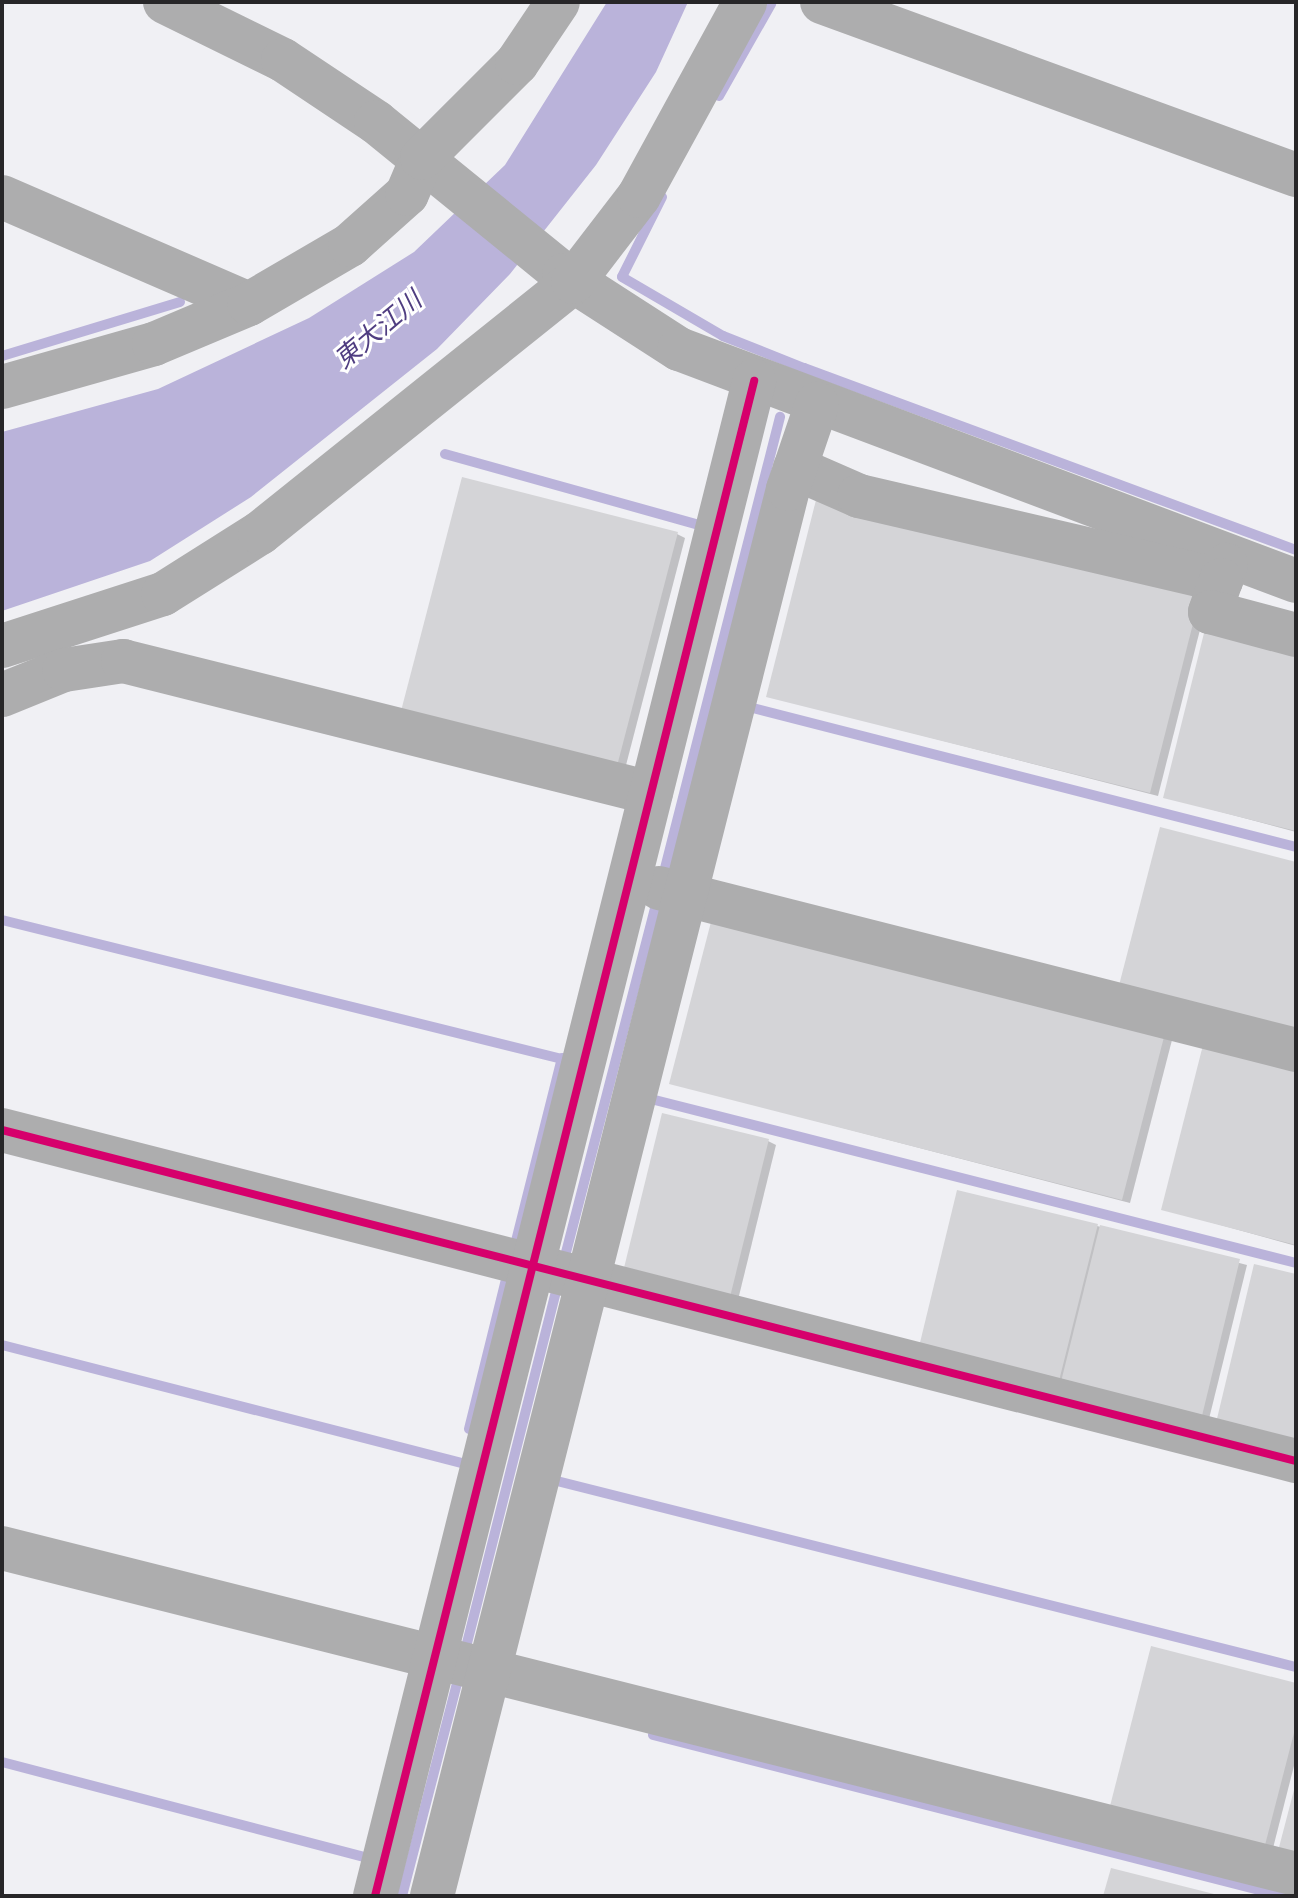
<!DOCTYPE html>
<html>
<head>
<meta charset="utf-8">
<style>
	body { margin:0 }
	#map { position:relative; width:1298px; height:1898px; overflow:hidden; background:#f0f0f4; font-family:Signika,"Noto Sans JP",sans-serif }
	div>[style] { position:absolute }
	.water>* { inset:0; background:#bab3da }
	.shadow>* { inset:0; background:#0003 }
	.stream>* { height:10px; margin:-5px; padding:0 5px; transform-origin:5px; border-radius:5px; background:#bab3da }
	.building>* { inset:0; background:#d4d4d7 }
	.minor>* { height:44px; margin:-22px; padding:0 22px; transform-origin:22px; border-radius:22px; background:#adadae }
	.cycleway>* { height:8px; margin:-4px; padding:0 4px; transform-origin:4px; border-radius:4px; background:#d6006c }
	span { translate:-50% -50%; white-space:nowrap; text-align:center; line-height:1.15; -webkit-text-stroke:6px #fff; paint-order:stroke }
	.water-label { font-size:26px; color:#4f3d81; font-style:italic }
	.frame { position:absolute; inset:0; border:4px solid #272628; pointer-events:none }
</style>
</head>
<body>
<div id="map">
	<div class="water">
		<div style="clip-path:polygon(607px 2px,688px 2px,656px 72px,596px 165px,510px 274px,437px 349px,251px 497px,150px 561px,2px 611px,2px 432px,158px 389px,309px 318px,414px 252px,505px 165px)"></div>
	</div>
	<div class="shadow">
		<div style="clip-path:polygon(677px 534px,685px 538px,625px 769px,411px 715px)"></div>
		<div style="clip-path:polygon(1207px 602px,1158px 796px,768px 696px)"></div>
		<div style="clip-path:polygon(1296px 654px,1296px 832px,1165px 797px)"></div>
		<div style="clip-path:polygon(1164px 1035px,1172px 1040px,1130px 1203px,671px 1083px)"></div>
		<div style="clip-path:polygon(1296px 1071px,1296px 1246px,1163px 1209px)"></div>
		<div style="clip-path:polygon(768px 1141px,776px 1145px,737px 1304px,632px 1279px)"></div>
		<div style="clip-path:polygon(1097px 1226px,1247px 1265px,1207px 1427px,927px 1359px)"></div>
		<div style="clip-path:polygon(1296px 1685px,1296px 1758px,1272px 1852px,1119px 1814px)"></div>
	</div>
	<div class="stream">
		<div style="left:719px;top:96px;width:106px;rotate:-60.5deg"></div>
		<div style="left:662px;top:197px;width:89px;rotate:116.6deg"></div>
		<div style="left:622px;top:277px;width:117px;rotate:30.3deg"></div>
		<div style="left:723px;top:336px;width:87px;rotate:21.6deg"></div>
		<div style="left:2px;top:356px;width:186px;rotate:-16.9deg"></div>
		<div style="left:799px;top:378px;width:11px;rotate:-63deg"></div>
		<div style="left:804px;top:368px;width:525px;rotate:20.3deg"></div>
		<div style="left:445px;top:454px;width:268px;rotate:15.6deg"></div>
		<div style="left:745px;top:706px;width:569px;rotate:14.35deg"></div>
		<div style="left:662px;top:880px;width:478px;rotate:-75.7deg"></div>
		<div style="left:2px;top:920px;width:577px;rotate:13.94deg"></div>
		<div style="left:643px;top:1097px;width:674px;rotate:14.26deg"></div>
		<div style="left:514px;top:1249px;width:197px;rotate:-75.9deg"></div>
		<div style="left:563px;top:1264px;width:376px;rotate:-75.5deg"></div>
		<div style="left:2px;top:1345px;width:474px;rotate:14.4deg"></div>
		<div style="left:469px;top:1429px;width:154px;rotate:-76.1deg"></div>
		<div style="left:549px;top:1479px;width:770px;rotate:14.13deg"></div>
		<div style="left:464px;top:1655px;width:384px;rotate:-75.8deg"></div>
		<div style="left:653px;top:1735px;width:650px;rotate:14.34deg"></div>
		<div style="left:2px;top:1762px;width:373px;rotate:14.7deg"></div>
		<div style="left:402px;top:1896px;width:228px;rotate:-75.5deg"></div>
	</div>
	<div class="building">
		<div style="clip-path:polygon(462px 477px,678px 532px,617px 766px,401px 711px)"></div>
		<div style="clip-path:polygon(816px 500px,1200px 596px,1150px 793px,766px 697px)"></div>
		<div style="clip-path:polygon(1205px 629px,1296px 651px,1296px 831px,1163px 798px)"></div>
		<div style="clip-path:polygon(1160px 827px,1296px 862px,1296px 1039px,1117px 993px)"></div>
		<div style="clip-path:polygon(712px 918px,1165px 1033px,1122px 1200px,669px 1084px)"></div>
		<div style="clip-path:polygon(1203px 1045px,1296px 1069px,1296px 1245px,1161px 1210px)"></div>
		<div style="clip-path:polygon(662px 1113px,769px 1139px,729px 1301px,622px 1276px)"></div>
		<div style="clip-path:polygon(957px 1190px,1098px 1224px,1057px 1389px,917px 1355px)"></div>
		<div style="clip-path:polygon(1100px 1225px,1240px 1259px,1200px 1424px,1059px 1390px)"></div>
		<div style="clip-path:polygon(1254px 1264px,1296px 1274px,1296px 1447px,1215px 1427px)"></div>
		<div style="clip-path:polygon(1151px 1646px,1296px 1683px,1296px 1725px,1264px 1849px,1109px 1810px)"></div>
		<div style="clip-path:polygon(1295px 1786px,1296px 1786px,1296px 1860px,1277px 1855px)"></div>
		<div style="clip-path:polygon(1111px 1868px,1218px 1895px,1218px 1896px,1103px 1896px)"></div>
	</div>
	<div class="minor">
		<div style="left:165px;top:2px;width:131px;rotate:26.2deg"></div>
		<div style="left:283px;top:60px;width:112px;rotate:33.7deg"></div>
		<div style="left:376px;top:122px;width:242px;rotate:39.1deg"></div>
		<div style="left:564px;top:275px;width:137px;rotate:32.8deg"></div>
		<div style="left:679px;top:349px;width:659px;rotate:20.61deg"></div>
		<div style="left:822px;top:2px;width:505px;rotate:20.05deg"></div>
		<div style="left:2px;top:197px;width:269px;rotate:23.4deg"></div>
		<div style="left:2px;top:387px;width:158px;rotate:-15.8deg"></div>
		<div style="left:154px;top:344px;width:103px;rotate:-22.8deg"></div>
		<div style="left:249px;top:304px;width:117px;rotate:-30.3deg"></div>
		<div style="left:350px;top:245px;width:76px;rotate:-41.8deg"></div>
		<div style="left:407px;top:194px;width:39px;rotate:-67deg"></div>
		<div style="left:422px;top:158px;width:134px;rotate:-45deg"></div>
		<div style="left:517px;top:63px;width:73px;rotate:-56.1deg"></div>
		<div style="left:795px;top:468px;width:70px;rotate:23.6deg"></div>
		<div style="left:859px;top:496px;width:372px;rotate:13.1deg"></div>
		<div style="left:1221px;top:580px;width:16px;rotate:-72deg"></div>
		<div style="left:1221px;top:580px;width:34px;rotate:109deg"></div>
		<div style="left:1210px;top:612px;width:89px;rotate:15deg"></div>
		<div style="left:2px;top:646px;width:169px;rotate:-17.9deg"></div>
		<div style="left:163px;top:594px;width:115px;rotate:-32.2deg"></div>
		<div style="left:260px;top:533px;width:401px;rotate:-38.7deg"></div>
		<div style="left:573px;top:282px;width:108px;rotate:-52.5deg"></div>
		<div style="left:639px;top:196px;width:221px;rotate:-61.3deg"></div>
		<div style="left:2px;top:695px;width:67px;rotate:-22deg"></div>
		<div style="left:64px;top:670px;width:60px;rotate:-8.7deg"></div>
		<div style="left:123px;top:661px;width:544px;rotate:14.04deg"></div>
		<div style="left:659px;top:888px;width:657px;rotate:14.27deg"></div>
		<div style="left:2px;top:1130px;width:1336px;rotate:14.35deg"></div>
		<div style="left:2px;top:1548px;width:1334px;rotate:14.14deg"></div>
		<div style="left:375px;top:1896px;width:1562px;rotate:-75.95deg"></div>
		<div style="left:432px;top:1896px;width:1451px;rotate:-75.8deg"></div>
		<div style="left:788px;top:489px;width:90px;rotate:-71.2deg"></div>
	</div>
	<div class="cycleway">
		<div style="left:2px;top:1130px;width:1336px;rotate:14.35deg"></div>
		<div style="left:375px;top:1896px;width:1562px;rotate:-75.95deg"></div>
	</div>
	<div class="water-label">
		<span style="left:379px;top:331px;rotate:-40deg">東大江川</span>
	</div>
	<div class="frame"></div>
</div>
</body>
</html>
